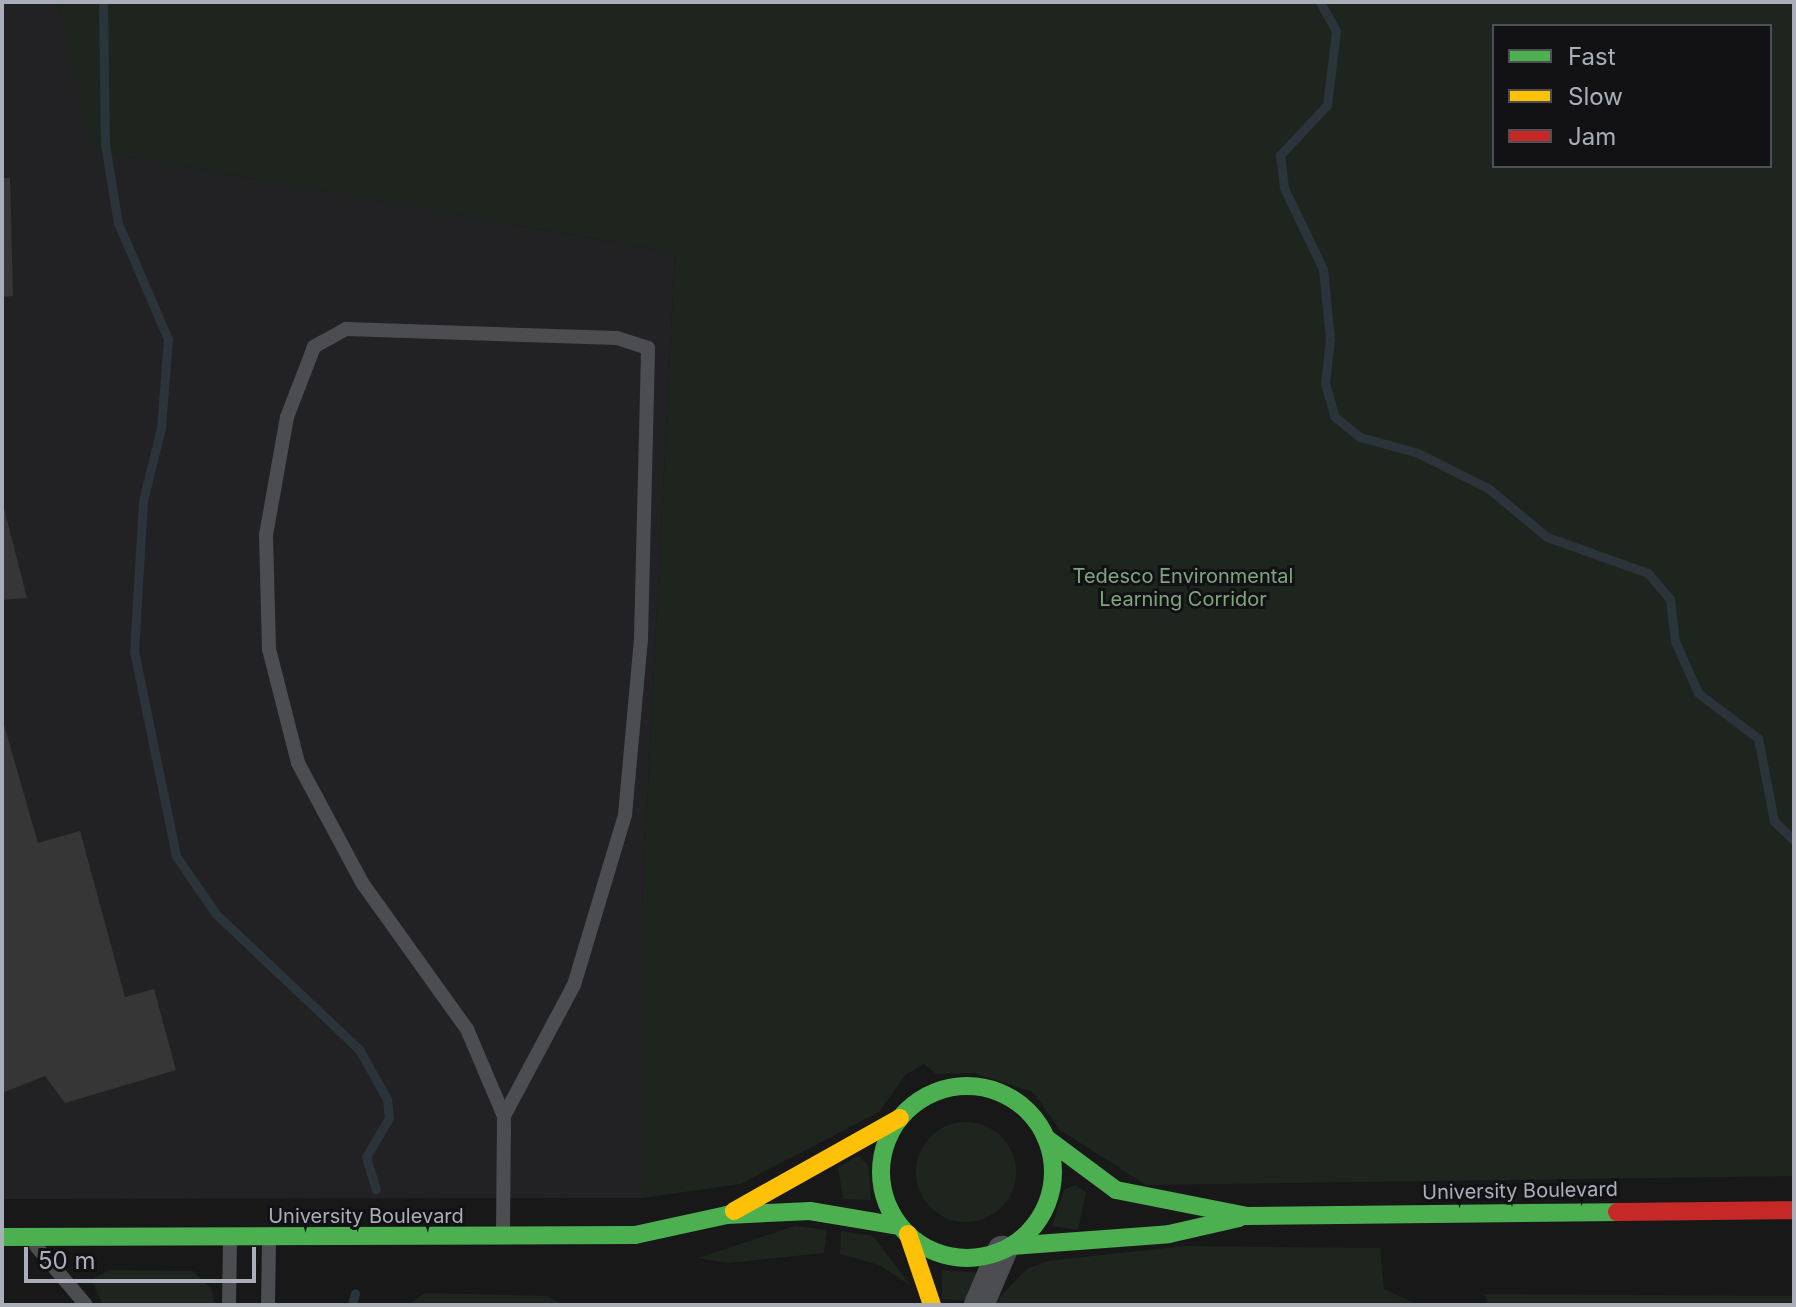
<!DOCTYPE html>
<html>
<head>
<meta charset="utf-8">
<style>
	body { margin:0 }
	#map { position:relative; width:1796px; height:1307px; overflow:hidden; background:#181818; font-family:Inter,sans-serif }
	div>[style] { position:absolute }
	.built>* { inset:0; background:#222224 }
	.green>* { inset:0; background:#1e251e }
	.round { border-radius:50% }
	.stream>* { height:9px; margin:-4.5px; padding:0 4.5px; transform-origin:4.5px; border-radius:4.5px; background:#2a343a }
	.building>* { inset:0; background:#363637 }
	.lane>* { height:14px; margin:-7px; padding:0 7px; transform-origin:7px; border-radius:7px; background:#4c4d51 }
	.street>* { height:30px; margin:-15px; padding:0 15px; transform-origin:15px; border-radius:15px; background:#4c4d51 }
	.fast>* { height:18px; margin:-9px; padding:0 9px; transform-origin:9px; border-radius:9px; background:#4caf50 }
	.fast>.ring { margin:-9px; padding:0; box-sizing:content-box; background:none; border:18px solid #4caf50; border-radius:50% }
	.slow>* { height:18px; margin:-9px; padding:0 9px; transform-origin:9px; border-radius:9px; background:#ffc107 }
	.jam>* { height:18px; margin:-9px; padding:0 9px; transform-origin:9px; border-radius:9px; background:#c62828 }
	span { translate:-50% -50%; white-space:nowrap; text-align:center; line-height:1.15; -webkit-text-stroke:6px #121214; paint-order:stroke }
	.park-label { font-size:20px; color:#7fa580 }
	.street-label { font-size:20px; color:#a9aeb9 }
	.frame { position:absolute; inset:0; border:4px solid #a9aeb9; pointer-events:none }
	.legend { position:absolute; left:1492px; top:24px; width:280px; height:144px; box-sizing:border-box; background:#121214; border:2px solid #4e5056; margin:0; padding:10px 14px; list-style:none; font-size:24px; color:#a9aeb9 }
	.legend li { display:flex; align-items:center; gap:16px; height:40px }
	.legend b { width:40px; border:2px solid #4e5056 }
	.scale { position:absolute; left:24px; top:1247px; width:232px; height:36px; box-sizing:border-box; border:4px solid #a9aeb9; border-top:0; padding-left:10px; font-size:24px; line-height:28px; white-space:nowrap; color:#a9aeb9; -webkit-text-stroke:6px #121214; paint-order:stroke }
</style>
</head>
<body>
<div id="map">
	<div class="built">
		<div style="clip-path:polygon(2px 2px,58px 2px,92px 150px,675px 253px,642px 907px,642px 1198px,2px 1199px)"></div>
	</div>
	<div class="green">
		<div style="clip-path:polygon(evenodd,58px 2px,1794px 2px,1794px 1176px,1146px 1185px,1060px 1130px,1033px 1092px,974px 1073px,936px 1074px,924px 1064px,905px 1075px,879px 1112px,740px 1184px,642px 1198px,642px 907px,675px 253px,91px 150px,58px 2px,1494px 26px,1770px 26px,1770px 166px,1494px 166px,1494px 26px)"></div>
		<div class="round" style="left:916px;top:1122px;width:100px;height:100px"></div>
		<div style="clip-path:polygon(858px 1156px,868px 1165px,871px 1200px,843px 1199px,838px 1167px)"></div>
		<div style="clip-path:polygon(1075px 1185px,1086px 1192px,1078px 1230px,1052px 1226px,1064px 1190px)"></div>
		<div style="clip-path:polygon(795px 1226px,827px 1230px,824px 1253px,728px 1263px,698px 1258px)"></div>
		<div style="clip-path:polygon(841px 1231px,873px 1236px,911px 1286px,879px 1265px,840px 1254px)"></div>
		<div style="clip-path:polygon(1184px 1246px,1380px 1248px,1384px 1289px,1419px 1305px,992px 1305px,1027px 1269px,1047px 1261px)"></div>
		<div style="clip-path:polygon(109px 1270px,193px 1271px,211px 1288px,215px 1305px,103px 1305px,91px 1280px)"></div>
		<div style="clip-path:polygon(942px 1270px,979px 1273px,967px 1301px,942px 1299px)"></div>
		<div style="clip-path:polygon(425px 1293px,547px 1296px,564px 1305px,408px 1305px)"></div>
		<div style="clip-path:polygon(1484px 1294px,1794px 1296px,1794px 1305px,1489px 1305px)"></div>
	</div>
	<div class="stream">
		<div style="left:103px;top:2px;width:142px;rotate:89.2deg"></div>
		<div style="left:105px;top:144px;width:80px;rotate:80.7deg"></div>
		<div style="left:118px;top:223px;width:126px;rotate:66.7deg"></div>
		<div style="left:168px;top:339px;width:89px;rotate:94.5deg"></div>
		<div style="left:161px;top:428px;width:75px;rotate:103.9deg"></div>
		<div style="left:143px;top:501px;width:150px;rotate:93.4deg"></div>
		<div style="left:134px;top:651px;width:209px;rotate:78.4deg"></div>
		<div style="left:176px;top:856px;width:70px;rotate:55.4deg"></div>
		<div style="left:216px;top:914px;width:197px;rotate:43.4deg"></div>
		<div style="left:359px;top:1049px;width:57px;rotate:60.8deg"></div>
		<div style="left:387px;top:1099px;width:19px;rotate:84deg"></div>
		<div style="left:389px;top:1118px;width:45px;rotate:120.5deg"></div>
		<div style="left:366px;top:1157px;width:34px;rotate:73deg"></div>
		<div style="left:1320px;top:2px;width:33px;rotate:61deg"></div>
		<div style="left:1336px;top:31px;width:75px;rotate:96.9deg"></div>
		<div style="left:1327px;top:105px;width:69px;rotate:133.2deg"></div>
		<div style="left:1280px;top:155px;width:33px;rotate:83deg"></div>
		<div style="left:1284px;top:188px;width:90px;rotate:64.3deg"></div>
		<div style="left:1323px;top:269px;width:70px;rotate:84.3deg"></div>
		<div style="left:1330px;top:339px;width:44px;rotate:96.5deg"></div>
		<div style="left:1325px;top:383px;width:35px;rotate:74deg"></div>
		<div style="left:1335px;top:417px;width:32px;rotate:39deg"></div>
		<div style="left:1360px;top:437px;width:60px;rotate:15.4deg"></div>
		<div style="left:1418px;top:453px;width:78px;rotate:26.6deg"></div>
		<div style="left:1488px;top:488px;width:77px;rotate:39.7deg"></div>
		<div style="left:1547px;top:537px;width:107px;rotate:19.6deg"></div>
		<div style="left:1648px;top:573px;width:34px;rotate:50deg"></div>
		<div style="left:1670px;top:599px;width:42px;rotate:83.2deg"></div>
		<div style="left:1675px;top:641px;width:57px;rotate:66.1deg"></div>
		<div style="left:1698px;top:693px;width:75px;rotate:36.9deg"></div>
		<div style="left:1758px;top:738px;width:85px;rotate:79.1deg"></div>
		<div style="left:1774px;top:821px;width:28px;rotate:44deg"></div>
		<div style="left:352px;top:1305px;width:12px;rotate:-76deg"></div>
	</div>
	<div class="building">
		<div style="clip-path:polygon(2px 178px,10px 178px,13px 296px,2px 297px)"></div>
		<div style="clip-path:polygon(2px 504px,3px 504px,27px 598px,2px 600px)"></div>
		<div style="clip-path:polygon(3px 721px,38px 843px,80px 831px,125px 997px,154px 989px,176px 1070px,65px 1103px,45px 1076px,2px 1093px)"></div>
	</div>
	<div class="lane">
		<div style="left:503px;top:1233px;width:117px;rotate:-89.5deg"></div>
		<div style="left:504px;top:1116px;width:149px;rotate:-61.9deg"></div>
		<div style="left:574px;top:985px;width:177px;rotate:-73.3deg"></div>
		<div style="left:625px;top:815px;width:178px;rotate:-84.8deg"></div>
		<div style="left:641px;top:638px;width:290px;rotate:-88.6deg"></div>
		<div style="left:648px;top:348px;width:33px;rotate:-162deg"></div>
		<div style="left:617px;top:338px;width:271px;rotate:-178.1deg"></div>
		<div style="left:346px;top:329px;width:37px;rotate:151deg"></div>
		<div style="left:314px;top:347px;width:75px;rotate:111.1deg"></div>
		<div style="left:287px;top:417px;width:120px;rotate:100.1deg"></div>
		<div style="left:266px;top:535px;width:114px;rotate:88.5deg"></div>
		<div style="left:269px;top:649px;width:118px;rotate:75.7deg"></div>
		<div style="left:298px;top:763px;width:137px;rotate:61.8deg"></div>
		<div style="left:363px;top:884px;width:178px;rotate:54.4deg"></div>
		<div style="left:467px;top:1029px;width:95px;rotate:67deg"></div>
		<div style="left:36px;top:1246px;width:77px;rotate:49.7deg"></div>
		<div style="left:229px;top:1305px;width:66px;rotate:-89.1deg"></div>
		<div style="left:268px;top:1305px;width:64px;rotate:-89.1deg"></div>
	</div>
	<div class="street">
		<div style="left:979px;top:1305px;width:59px;rotate:-66.9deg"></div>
	</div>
	<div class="fast">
		<div class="ring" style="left:881px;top:1086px;width:154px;height:154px"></div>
		<div style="left:1046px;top:1138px;width:87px;rotate:36.6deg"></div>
		<div style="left:1116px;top:1190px;width:134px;rotate:11.2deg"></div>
		<div style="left:1247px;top:1216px;width:370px;rotate:-0.6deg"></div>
		<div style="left:2px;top:1237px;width:633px;rotate:-0.18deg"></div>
		<div style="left:635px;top:1235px;width:94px;rotate:-12.3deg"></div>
		<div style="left:727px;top:1215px;width:83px;rotate:-2.8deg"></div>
		<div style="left:810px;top:1211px;width:91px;rotate:9.5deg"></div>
		<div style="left:1011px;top:1246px;width:158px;rotate:-4.3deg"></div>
		<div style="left:1169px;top:1234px;width:72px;rotate:-12.9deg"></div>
	</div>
	<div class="slow">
		<div style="left:734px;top:1211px;width:190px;rotate:-29.3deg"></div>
		<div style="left:908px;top:1234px;width:75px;rotate:71.3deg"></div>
	</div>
	<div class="jam">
		<div style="left:1617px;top:1212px;width:177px;rotate:-0.6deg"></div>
	</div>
	<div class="park-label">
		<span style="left:1183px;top:588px">Tedesco Environmental<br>Learning Corridor</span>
	</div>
	<div class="street-label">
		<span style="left:1520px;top:1191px;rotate:-1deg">University Boulevard</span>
		<span style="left:366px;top:1216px">University Boulevard</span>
	</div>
	<div class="frame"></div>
	<ul class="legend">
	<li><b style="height:10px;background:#4caf50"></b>Fast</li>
	<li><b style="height:10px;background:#ffc107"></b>Slow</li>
	<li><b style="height:10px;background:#c62828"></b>Jam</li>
	</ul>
	<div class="scale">50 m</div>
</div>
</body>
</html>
